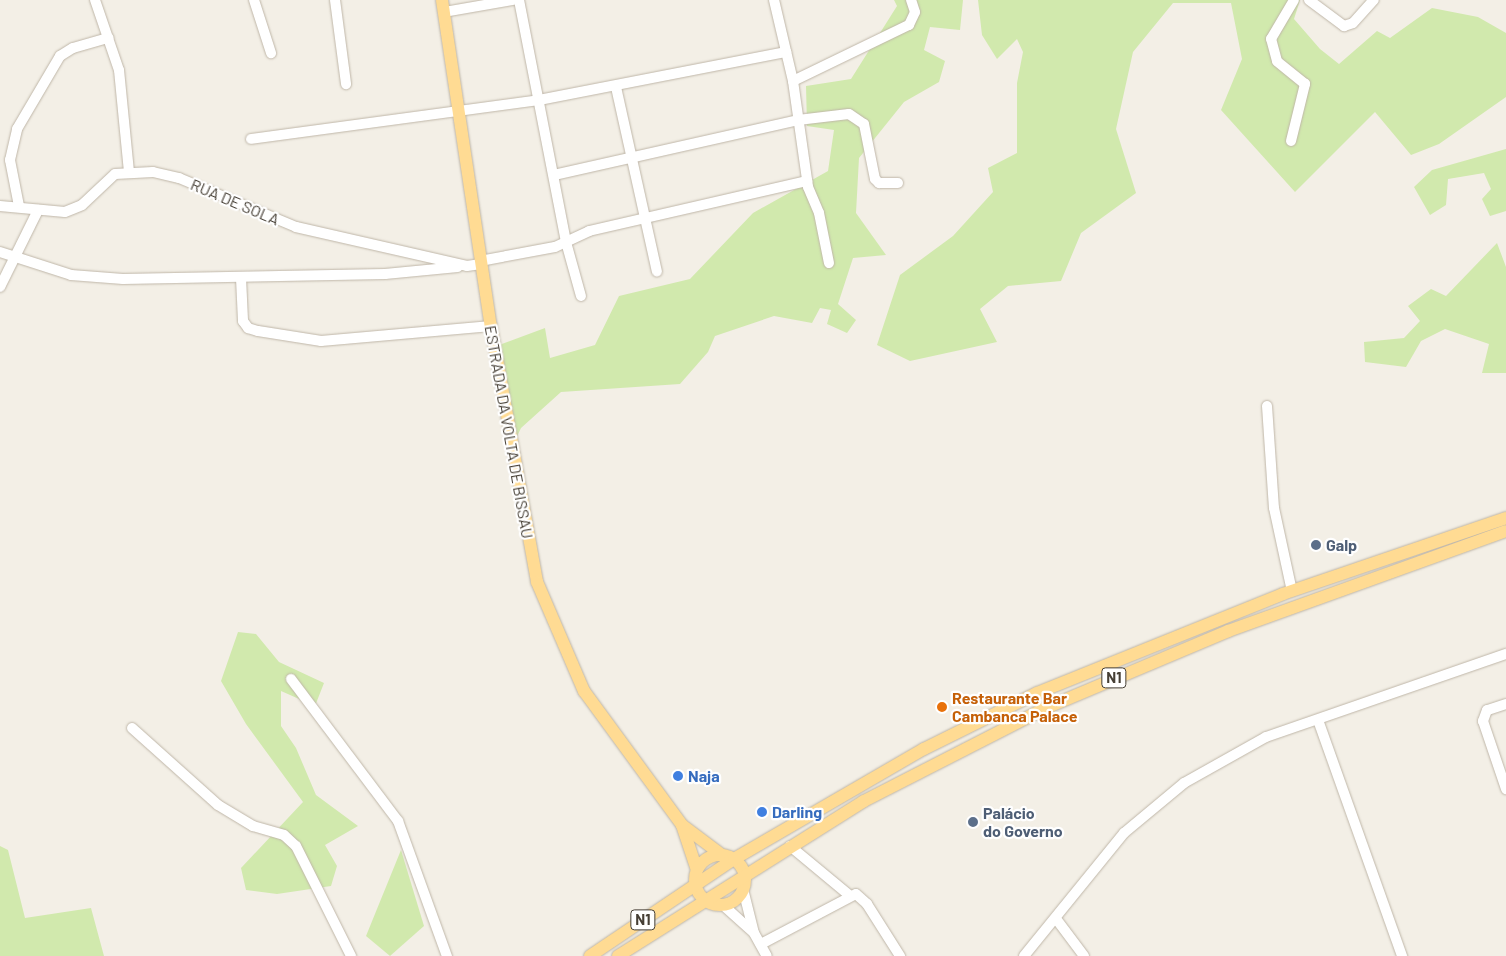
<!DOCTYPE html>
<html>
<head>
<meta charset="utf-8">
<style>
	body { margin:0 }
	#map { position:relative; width:1506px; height:956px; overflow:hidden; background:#f3efe6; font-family:Barlow,sans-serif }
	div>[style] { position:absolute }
	.green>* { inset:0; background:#d1e9ad }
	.roads { filter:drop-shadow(0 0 1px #bfb6a8) drop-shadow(0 0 1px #bfb6a8) }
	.minor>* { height:10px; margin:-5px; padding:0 5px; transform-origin:5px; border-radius:5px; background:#fff }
	.major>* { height:12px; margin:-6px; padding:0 6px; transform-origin:6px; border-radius:6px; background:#ffdb93 }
	.major>.ring { margin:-6px; padding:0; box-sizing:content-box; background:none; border:12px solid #ffdb93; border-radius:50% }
	.dots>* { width:14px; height:14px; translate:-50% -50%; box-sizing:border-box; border:2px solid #fff; border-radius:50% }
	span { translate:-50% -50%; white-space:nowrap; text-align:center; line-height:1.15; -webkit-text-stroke:4.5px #fff; paint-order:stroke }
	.shield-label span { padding:1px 4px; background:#fff; border:1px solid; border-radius:4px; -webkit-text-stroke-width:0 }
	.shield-label { font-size:15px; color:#463f35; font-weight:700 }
	.street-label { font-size:16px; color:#463f35 }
	.service-label { font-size:16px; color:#4e5e75; font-weight:700 }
	.left { translate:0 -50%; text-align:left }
	.food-label { font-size:16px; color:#c56008; font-weight:700 }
	.shop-label { font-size:16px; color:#366cbe; font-weight:700 }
</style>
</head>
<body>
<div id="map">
	<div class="green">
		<div style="clip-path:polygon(894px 0,963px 0,960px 30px,930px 27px,924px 50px,945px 61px,939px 82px,904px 102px,859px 158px,856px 213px,886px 255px,853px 258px,838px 304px,856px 320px,847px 333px,827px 324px,831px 310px,820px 308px,812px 323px,774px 316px,715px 336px,708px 352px,680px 384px,561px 392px,521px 428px,514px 443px,499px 345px,545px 328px,550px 358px,595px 345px,619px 296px,690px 279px,753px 213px,828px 171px,834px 130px,807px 126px,806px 86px,851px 79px,897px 6px)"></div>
		<div style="clip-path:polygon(978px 0,1300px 0,1294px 19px,1320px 49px,1339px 64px,1377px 31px,1390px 38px,1432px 8px,1478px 17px,1506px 33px,1506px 97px,1439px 144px,1411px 155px,1375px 112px,1295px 192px,1221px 110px,1242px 59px,1231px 3px,1173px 3px,1133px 52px,1116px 129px,1136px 193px,1081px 233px,1061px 281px,1008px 286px,980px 309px,997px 342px,910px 361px,877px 345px,900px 275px,953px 236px,993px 192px,988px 168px,1017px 153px,1017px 83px,1023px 52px,1017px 39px,997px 59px,982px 35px)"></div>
		<div style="clip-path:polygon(1506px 149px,1506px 211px,1490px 216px,1482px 199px,1491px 189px,1484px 173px,1448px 179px,1446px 205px,1430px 215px,1414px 187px,1432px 170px)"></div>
		<div style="clip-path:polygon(1497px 243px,1506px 267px,1506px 373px,1482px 373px,1489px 344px,1445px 329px,1421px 341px,1406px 367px,1365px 362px,1364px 342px,1404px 338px,1420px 321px,1408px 306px,1431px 289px,1446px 296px)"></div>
		<div style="clip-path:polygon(238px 632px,256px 634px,279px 662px,324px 683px,315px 706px,281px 691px,281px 726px,296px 748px,316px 795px,358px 826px,325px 845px,337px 866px,331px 886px,277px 894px,246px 890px,241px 868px,303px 802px,246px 724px,221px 681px)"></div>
		<div style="clip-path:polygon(0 846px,8px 850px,25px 918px,91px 908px,104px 956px,0 956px)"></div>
		<div style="clip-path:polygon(401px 850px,424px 926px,390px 956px,366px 936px)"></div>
	</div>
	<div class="roads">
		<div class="minor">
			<div style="left:95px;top:0;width:74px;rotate:71.1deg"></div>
			<div style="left:119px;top:70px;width:102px;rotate:84.4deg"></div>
			<div style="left:254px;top:0;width:56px;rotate:72.2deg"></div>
			<div style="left:335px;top:0;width:85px;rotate:82.5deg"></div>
			<div style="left:519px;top:0;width:247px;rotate:79deg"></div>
			<div style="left:566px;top:242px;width:56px;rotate:74.5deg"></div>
			<div style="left:774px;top:0;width:83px;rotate:76.8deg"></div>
			<div style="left:793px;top:81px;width:107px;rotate:81.9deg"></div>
			<div style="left:808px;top:187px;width:28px;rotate:67deg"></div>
			<div style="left:819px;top:213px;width:51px;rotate:78.7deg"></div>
			<div style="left:1309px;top:0;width:44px;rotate:36.6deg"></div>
			<div style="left:1344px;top:26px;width:9px;rotate:-18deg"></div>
			<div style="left:1353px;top:23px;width:31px;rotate:-48deg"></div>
			<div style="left:444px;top:12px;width:70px;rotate:-9.9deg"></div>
			<div style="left:793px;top:81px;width:129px;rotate:-25.8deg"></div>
			<div style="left:909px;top:25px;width:14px;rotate:-65deg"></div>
			<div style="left:915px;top:12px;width:13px;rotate:-108deg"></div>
			<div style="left:616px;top:87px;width:189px;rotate:77.5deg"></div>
			<div style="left:251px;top:139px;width:291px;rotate:-7.7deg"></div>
			<div style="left:539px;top:100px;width:252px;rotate:-11deg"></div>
			<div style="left:1291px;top:141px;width:59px;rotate:-76.2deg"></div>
			<div style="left:1305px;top:84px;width:36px;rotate:-141deg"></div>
			<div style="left:1277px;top:61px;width:23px;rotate:-105deg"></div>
			<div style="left:1271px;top:39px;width:45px;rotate:-59.5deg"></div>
			<div style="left:554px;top:175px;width:250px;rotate:-12.7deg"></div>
			<div style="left:798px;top:120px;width:51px;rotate:-6.7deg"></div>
			<div style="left:849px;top:114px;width:18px;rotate:34deg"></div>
			<div style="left:864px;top:124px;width:56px;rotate:78.7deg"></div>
			<div style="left:875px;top:179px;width:6px;rotate:45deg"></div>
			<div style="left:879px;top:183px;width:19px"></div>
			<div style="left:0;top:206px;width:65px;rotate:5.3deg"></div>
			<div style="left:65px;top:212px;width:18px;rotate:-22deg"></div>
			<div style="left:82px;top:205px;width:45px;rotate:-43.2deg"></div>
			<div style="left:115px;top:174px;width:38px;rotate:-3deg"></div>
			<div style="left:153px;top:172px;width:27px;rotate:13deg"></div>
			<div style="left:179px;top:178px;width:127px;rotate:22.7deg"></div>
			<div style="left:296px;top:227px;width:175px;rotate:12.8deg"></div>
			<div style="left:467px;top:266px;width:14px;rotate:-8deg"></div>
			<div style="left:19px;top:206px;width:47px;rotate:-101.1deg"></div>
			<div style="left:10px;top:160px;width:32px;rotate:-77deg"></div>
			<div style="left:17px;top:129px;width:85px;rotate:-59.5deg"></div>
			<div style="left:60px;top:56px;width:15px;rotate:-32deg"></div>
			<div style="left:73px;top:48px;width:37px;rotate:-16deg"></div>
			<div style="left:0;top:252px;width:75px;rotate:17.9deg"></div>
			<div style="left:71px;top:275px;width:52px;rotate:4.4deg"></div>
			<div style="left:123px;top:279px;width:262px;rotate:-1.1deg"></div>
			<div style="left:385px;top:274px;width:73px;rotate:-5.5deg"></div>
			<div style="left:480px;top:261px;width:76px;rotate:-10.6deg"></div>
			<div style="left:555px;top:247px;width:38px;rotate:-25deg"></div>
			<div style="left:589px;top:231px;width:224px;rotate:-12.9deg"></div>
			<div style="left:241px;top:278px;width:43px;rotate:87.3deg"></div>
			<div style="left:243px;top:321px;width:9px;rotate:54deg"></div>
			<div style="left:248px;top:328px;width:10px;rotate:17deg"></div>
			<div style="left:258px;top:331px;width:64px;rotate:9deg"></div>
			<div style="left:321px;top:341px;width:171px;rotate:-5deg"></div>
			<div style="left:0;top:287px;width:86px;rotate:-63.7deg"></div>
			<div style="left:1267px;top:406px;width:102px;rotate:86.1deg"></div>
			<div style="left:1274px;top:508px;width:85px;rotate:77.8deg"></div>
			<div style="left:291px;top:679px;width:178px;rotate:53deg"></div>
			<div style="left:398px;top:821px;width:144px;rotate:70.1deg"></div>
			<div style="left:1506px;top:704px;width:20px;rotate:162deg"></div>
			<div style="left:1487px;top:710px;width:12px;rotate:110deg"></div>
			<div style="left:1483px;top:721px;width:72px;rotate:71.3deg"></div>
			<div style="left:1318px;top:720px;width:251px;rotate:70.4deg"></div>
			<div style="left:132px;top:728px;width:115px;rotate:41.8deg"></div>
			<div style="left:218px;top:805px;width:41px;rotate:31deg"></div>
			<div style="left:253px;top:826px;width:32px;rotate:16deg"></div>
			<div style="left:284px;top:835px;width:16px;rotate:43deg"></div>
			<div style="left:296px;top:846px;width:123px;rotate:63.4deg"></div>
			<div style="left:790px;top:846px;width:77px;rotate:39.7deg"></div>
			<div style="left:743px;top:889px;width:45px;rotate:76deg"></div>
			<div style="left:754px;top:933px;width:26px;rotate:61deg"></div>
			<div style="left:723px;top:905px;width:39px;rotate:42deg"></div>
			<div style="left:1057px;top:920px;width:45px;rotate:53.1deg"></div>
			<div style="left:761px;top:944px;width:107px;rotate:-27.8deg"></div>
			<div style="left:856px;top:894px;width:15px;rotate:42deg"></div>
			<div style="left:867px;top:904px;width:62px;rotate:57.6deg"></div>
			<div style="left:1024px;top:956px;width:159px;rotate:-50.9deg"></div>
			<div style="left:1124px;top:833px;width:78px;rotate:-39.8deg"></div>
			<div style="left:1184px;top:783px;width:94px;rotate:-29.3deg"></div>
			<div style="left:1266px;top:737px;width:254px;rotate:-19.1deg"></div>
		</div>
		<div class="major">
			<div style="left:442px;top:0;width:330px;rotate:81.5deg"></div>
			<div style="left:491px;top:326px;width:260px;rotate:79.8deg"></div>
			<div style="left:537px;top:582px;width:119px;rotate:66.7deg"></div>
			<div style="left:584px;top:691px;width:166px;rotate:53.8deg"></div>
			<div style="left:682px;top:825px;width:50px;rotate:36.9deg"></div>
			<div style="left:682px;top:825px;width:47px;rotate:71.6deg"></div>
			<div class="ring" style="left:695px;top:855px;width:38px;height:38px"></div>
			<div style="left:590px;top:956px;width:174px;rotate:-34deg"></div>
			<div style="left:734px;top:859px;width:220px;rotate:-30.1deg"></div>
			<div style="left:924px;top:749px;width:126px;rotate:-26.4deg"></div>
			<div style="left:1037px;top:693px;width:265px;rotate:-21.9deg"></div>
			<div style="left:1283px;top:594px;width:236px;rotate:-18.8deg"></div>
			<div style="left:618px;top:956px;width:291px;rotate:-32.2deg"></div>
			<div style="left:864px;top:801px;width:204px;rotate:-27.1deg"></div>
			<div style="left:1046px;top:708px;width:198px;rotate:-22.9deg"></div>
			<div style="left:1228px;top:631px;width:295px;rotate:-19.8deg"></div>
		</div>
	</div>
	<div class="dots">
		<div style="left:1316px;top:545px;background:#5c6f8a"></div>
		<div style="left:942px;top:707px;background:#e8710a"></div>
		<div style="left:678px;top:776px;background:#3f7fe0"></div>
		<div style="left:762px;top:812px;background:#3f7fe0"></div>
		<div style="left:973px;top:822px;background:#5c6f8a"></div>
	</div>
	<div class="shield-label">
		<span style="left:1114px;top:678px">N1</span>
		<span style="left:643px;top:920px">N1</span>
	</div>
	<div class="street-label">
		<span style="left:235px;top:202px;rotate:23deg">RUA DE SOLA</span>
		<span style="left:509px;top:432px;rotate:80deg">ESTRADA DA VOLTA DE BISSAU</span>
	</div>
	<div class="service-label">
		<span class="left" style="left:1326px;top:545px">Galp</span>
		<span class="left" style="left:983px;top:822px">Palácio<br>do Governo</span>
	</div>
	<div class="food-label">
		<span class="left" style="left:952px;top:707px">Restaurante Bar<br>Cambanca Palace</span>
	</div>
	<div class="shop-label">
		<span class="left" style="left:688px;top:776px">Naja</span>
		<span class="left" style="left:772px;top:812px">Darling</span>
	</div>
</div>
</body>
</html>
